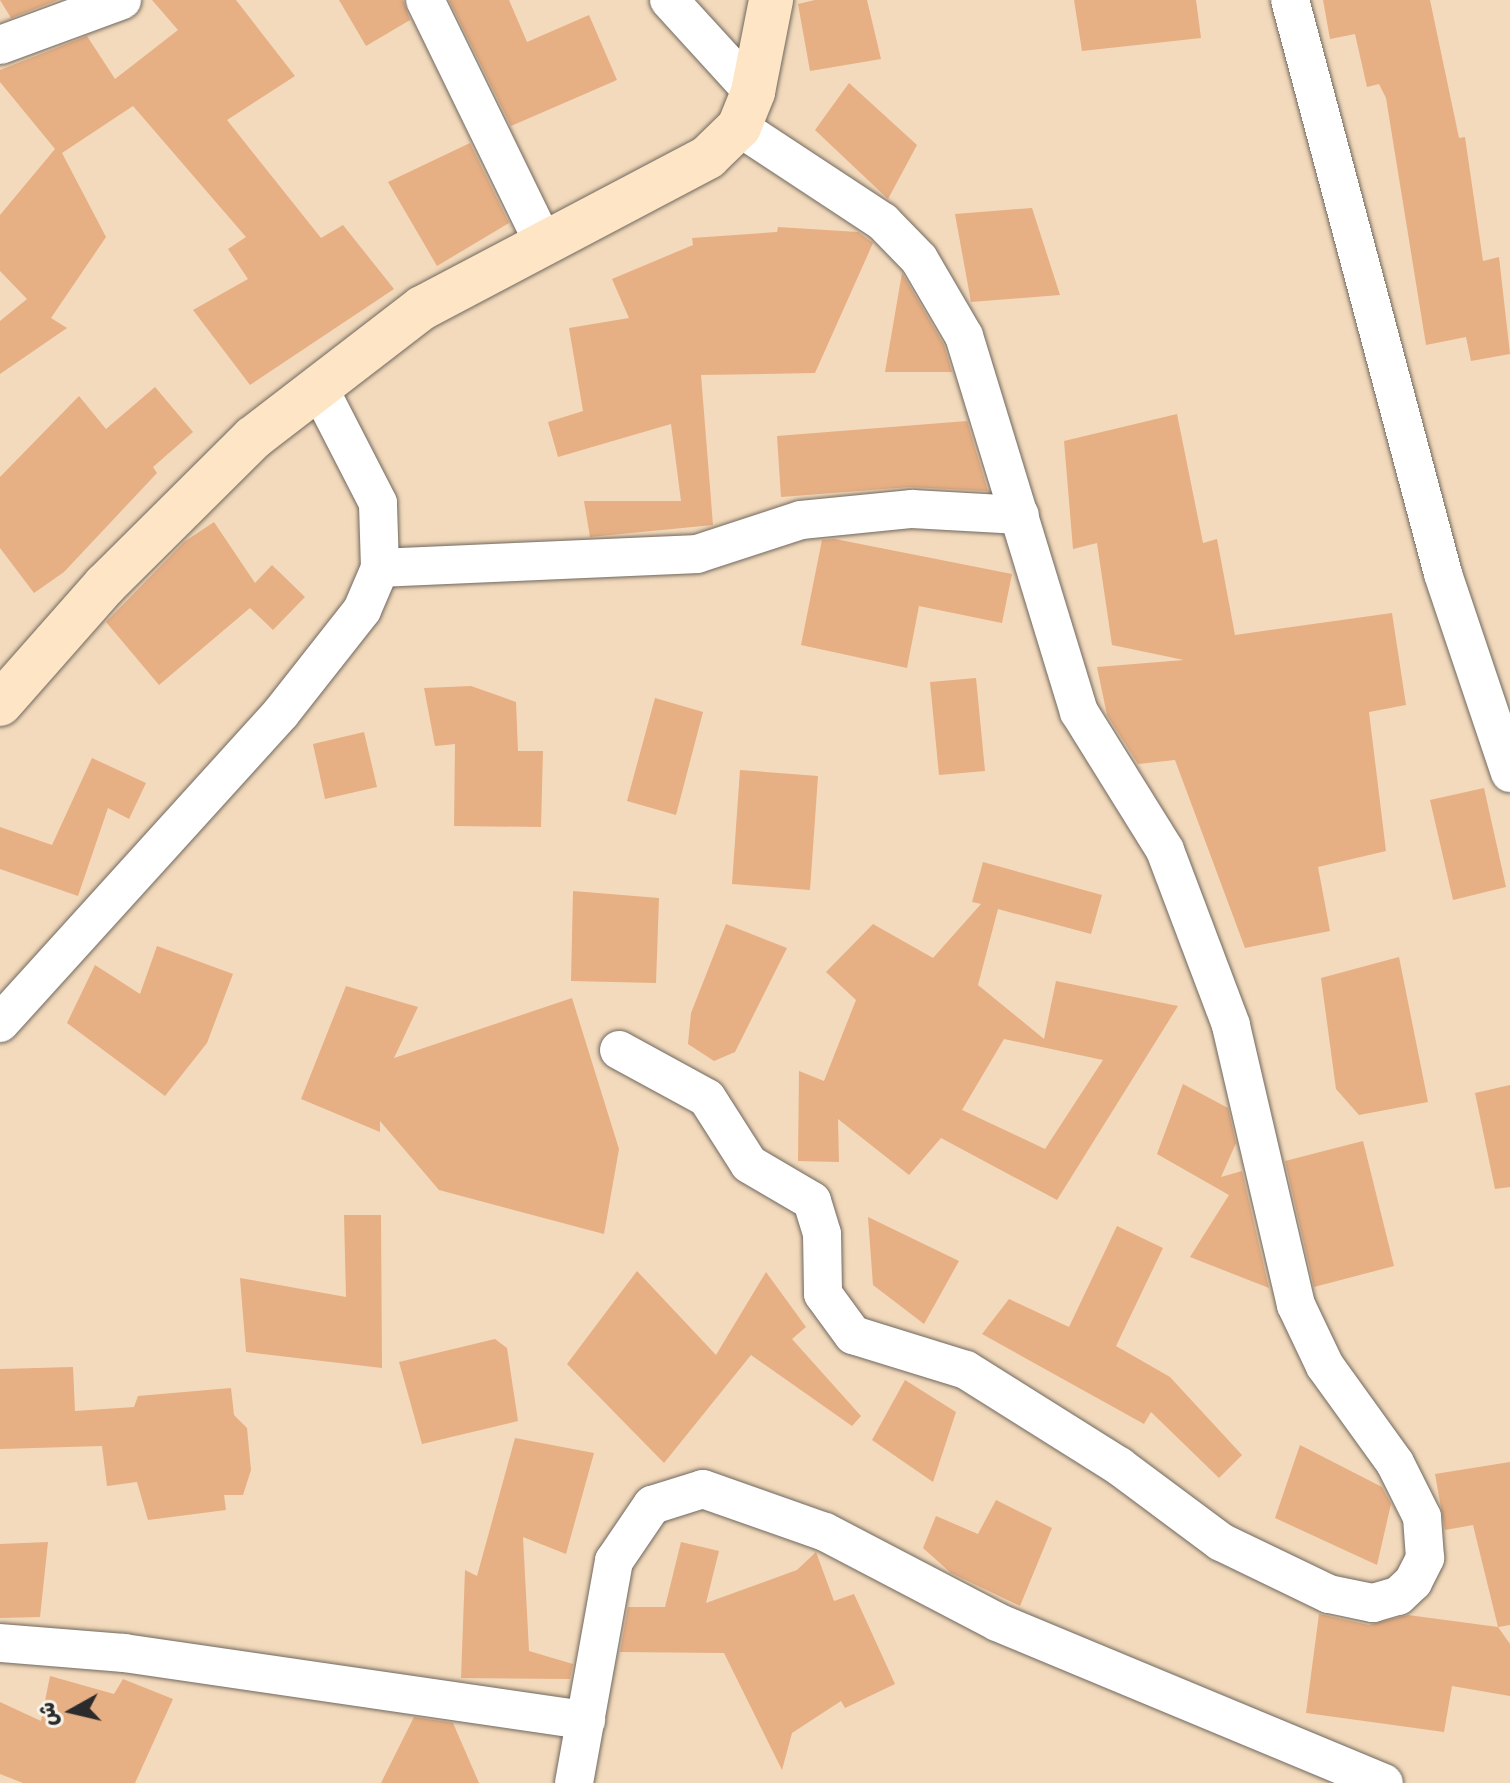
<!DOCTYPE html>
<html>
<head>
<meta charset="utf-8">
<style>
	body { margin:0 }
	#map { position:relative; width:1510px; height:1783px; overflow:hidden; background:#f3dabc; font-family:Caveat,"Playpen Sans Arabic",sans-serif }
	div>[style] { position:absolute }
	.building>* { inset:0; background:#e7af84 }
	.roads { filter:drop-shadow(0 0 2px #71685e) drop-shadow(0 0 2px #71685e) }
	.street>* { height:38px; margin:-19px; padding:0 19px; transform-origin:19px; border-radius:19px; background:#fff }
	.secondary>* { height:44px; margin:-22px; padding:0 22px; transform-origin:22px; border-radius:22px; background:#fde5c5 }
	span { translate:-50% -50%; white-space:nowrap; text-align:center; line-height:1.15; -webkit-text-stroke:7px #f7f3e8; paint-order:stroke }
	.north { position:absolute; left:32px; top:1671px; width:80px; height:80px; -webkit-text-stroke:6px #f7f3e8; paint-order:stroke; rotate:262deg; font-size:22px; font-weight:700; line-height:32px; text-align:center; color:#2b2b2b }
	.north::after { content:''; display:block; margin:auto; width:28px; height:36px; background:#2b2b2b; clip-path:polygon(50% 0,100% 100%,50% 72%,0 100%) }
</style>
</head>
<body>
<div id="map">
	<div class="building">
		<div style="clip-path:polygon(0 0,58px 0,11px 18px)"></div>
		<div style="clip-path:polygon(152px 0,236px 0,295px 76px,227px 120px,321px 238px,343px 225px,394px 289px,250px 385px,193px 310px,248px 279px,228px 249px,246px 237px,133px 106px,62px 153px,106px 237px,51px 318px,67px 328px,0 374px,0 321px,27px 299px,0 271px,0 215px,55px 149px,0 82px,0 70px,87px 36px,115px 79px,178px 30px)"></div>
		<div style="clip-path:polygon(339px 0,403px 0,410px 20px,366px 46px)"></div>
		<div style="clip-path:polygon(449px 0,509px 0,527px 42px,589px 15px,617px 80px,511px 126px)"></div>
		<div style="clip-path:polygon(815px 0,867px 0,881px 59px,810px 71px,798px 4px)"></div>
		<div style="clip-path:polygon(1074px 0,1196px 0,1201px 38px,1082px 51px)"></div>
		<div style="clip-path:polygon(1323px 0,1430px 0,1459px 138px,1465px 137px,1483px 261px,1499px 257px,1510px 354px,1471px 361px,1466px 337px,1426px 345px,1386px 98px,1379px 84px,1367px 87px,1355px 34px,1330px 39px)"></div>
		<div style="clip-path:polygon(849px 83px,917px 145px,888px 199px,815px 130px)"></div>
		<div style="clip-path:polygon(470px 143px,509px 223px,437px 266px,388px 182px)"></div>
		<div style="clip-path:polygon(1032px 208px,1060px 295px,971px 302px,955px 214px)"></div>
		<div style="clip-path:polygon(778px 227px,858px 232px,873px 243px,815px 373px,701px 375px,713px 525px,590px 537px,584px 501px,681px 501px,671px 424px,558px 457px,548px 422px,583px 411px,569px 328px,629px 318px,612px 279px,693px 245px,692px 238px,777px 232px)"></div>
		<div style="clip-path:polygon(902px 273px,944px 345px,952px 372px,885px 372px)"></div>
		<div style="clip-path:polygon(155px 387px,193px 432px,153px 467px,157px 473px,64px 572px,34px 593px,0 548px,0 477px,79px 396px,106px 429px)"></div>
		<div style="clip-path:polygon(1177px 414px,1203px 543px,1217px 539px,1235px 635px,1392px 613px,1406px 705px,1369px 712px,1386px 851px,1318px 867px,1330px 931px,1245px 948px,1175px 760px,1138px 764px,1107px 715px,1097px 667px,1184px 660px,1112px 645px,1097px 543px,1073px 549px,1064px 441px)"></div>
		<div style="clip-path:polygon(967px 421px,988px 491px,910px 487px,781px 497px,777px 436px)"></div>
		<div style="clip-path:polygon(214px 522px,255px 583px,272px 565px,305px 597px,273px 630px,250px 608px,159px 685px,106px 622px,184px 542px)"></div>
		<div style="clip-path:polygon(835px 539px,1012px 574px,1002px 623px,919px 606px,907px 668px,801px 645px,822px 540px)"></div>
		<div style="clip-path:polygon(976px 678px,985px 771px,939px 775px,930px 682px)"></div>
		<div style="clip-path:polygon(471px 686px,516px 702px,518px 751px,543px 751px,541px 827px,454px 826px,455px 744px,435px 746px,424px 688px)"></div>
		<div style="clip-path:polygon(655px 698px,703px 712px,676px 815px,627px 801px)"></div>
		<div style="clip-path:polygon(364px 732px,377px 787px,325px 799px,313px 744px)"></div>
		<div style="clip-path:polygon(92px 758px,146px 783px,129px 819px,108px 808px,78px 896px,0 869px,0 827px,52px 845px)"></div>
		<div style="clip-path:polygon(740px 770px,818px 776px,810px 890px,732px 884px)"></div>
		<div style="clip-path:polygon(1484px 788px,1506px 887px,1453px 900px,1430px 800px)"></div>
		<div style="clip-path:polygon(evenodd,983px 862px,1102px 895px,1091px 934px,998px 909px,978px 985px,1044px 1039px,1056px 981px,1178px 1006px,1057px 1200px,941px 1138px,909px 1175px,838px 1119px,839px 1162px,798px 1161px,799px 1071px,824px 1081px,856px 1000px,826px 972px,873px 924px,933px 958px,981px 904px,972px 902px,983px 862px,1004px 1039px,1103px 1060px,1045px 1149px,962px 1110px,1004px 1039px)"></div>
		<div style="clip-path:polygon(573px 891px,659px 898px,656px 983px,571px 981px)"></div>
		<div style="clip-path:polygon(726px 924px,787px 948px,735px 1052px,714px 1061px,688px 1044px,691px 1013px)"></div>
		<div style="clip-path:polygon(157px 946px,233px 974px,207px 1043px,165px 1096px,67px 1023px,95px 965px,140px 994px)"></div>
		<div style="clip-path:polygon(1399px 957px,1428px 1102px,1359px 1115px,1336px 1089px,1321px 978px)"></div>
		<div style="clip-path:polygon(346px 986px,418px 1007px,394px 1058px,572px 998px,619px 1149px,604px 1234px,439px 1190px,380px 1121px,380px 1132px,301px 1099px)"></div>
		<div style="clip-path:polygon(1183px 1084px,1228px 1108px,1236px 1143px,1221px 1177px,1242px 1171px,1269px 1288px,1190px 1257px,1229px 1195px,1157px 1154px)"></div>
		<div style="clip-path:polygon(1510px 1085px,1510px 1187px,1495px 1189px,1475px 1093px)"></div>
		<div style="clip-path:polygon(1363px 1141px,1394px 1266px,1314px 1287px,1285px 1161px)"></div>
		<div style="clip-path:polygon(344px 1215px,381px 1215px,382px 1368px,246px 1352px,240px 1278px,346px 1297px)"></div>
		<div style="clip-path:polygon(868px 1217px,959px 1261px,924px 1324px,873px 1285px)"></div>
		<div style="clip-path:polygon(1117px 1226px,1163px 1248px,1116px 1346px,1170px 1377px,1242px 1455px,1219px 1478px,1151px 1412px,1144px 1424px,982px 1334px,1009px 1299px,1069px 1327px)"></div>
		<div style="clip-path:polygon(637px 1271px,716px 1355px,766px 1272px,806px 1327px,792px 1339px,861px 1416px,852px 1426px,751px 1355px,664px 1463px,567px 1364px)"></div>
		<div style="clip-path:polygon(495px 1339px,507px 1348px,518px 1421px,422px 1444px,399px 1362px)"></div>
		<div style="clip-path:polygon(73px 1367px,75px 1411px,134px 1407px,138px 1396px,231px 1388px,234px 1415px,247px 1428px,251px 1470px,243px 1495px,224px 1495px,226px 1510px,148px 1520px,137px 1482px,107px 1486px,102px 1446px,0 1449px,0 1369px)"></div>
		<div style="clip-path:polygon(905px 1380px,956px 1412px,933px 1482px,872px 1440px)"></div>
		<div style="clip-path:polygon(515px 1438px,594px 1453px,566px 1554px,523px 1537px,529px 1651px,573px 1664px,570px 1679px,461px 1678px,465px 1570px,477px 1576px)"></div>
		<div style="clip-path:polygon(1300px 1445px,1382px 1487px,1391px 1504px,1377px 1565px,1275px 1518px)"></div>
		<div style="clip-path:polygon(1510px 1462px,1510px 1625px,1498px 1627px,1473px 1525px,1445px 1530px,1435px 1474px)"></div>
		<div style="clip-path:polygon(996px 1500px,1052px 1528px,1020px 1606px,951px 1573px,923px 1548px,936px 1516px,978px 1534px)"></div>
		<div style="clip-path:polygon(48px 1542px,40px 1617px,0 1618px,0 1544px)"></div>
		<div style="clip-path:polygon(681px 1542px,719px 1551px,706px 1603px,797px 1570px,816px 1552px,834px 1601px,854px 1594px,895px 1684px,845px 1708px,841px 1701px,792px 1733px,782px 1770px,724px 1653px,620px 1652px,628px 1607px,665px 1607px)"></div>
		<div style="clip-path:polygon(1319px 1614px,1369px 1625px,1408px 1615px,1498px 1627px,1510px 1644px,1510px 1696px,1452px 1686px,1444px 1732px,1306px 1713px)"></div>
		<div style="clip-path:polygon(50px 1676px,114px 1694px,123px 1679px,173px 1699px,135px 1783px,23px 1783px,0 1774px,0 1702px,41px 1721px)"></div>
		<div style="clip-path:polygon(414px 1717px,453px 1723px,479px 1783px,381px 1783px)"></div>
	</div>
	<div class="roads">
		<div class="street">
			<div style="left:425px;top:0;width:267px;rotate:64deg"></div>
			<div style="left:669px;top:0;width:125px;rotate:47.6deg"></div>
			<div style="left:1290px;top:0;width:594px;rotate:75.07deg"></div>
			<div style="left:1443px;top:574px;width:210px;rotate:71.4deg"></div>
			<div style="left:0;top:45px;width:130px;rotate:-20.2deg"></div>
			<div style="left:380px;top:568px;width:317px;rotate:-2.5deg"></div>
			<div style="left:697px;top:554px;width:109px;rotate:-18.1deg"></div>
			<div style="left:801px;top:520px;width:112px;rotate:-5.7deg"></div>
			<div style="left:912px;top:509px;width:108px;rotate:3.2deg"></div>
			<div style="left:0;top:1023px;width:418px;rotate:-47.8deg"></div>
			<div style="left:281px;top:713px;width:131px;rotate:-51.8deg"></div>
			<div style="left:362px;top:610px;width:46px;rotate:-66.8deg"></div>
			<div style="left:380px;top:568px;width:65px;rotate:-91.8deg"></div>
			<div style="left:378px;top:503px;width:129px;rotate:-117.2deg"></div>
			<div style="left:619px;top:1050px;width:100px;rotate:28.6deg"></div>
			<div style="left:707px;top:1098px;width:78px;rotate:57.5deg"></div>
			<div style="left:749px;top:1164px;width:73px;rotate:30.4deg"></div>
			<div style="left:812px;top:1201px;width:34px;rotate:73deg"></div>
			<div style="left:822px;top:1234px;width:60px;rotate:89deg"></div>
			<div style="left:823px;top:1294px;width:51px;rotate:53.8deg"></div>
			<div style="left:853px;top:1335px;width:118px;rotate:17.2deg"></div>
			<div style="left:966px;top:1370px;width:181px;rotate:32.1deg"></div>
			<div style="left:1119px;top:1466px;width:127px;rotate:36.7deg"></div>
			<div style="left:1221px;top:1542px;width:120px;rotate:25.7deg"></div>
			<div style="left:1329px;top:1594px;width:45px;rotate:11.6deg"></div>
			<div style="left:1373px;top:1603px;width:26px;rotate:-16deg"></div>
			<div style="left:1398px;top:1596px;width:21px;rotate:-43deg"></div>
			<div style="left:1413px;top:1582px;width:27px;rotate:-63deg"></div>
			<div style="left:1425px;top:1558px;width:41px;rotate:-94.2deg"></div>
			<div style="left:1422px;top:1517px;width:60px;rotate:-116.6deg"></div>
			<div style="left:1395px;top:1463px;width:120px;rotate:-125.8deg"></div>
			<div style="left:1325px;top:1366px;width:68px;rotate:-115.4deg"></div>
			<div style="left:1296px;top:1305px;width:287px;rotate:-103.1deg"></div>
			<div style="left:1231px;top:1025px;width:187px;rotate:-110.7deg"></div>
			<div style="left:1165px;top:850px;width:163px;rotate:-121.9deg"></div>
			<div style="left:1079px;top:712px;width:393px;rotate:-107deg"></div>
			<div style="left:964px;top:336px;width:89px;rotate:-120.3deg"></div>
			<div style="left:919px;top:259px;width:52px;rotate:-134.2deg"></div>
			<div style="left:883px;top:222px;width:173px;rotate:-146.6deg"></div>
			<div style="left:0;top:1643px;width:124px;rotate:4.6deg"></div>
			<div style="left:124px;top:1653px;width:467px;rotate:8.3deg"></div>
			<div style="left:574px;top:1783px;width:226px;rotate:-79.8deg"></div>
			<div style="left:614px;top:1561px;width:68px;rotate:-55.8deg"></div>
			<div style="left:652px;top:1505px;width:53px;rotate:-17.4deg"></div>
			<div style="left:703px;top:1489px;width:129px;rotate:19.4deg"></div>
			<div style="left:825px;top:1532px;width:194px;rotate:27.6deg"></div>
			<div style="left:997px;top:1622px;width:419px;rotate:22.6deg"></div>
		</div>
		<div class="secondary">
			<div style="left:0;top:704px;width:159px;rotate:-48.6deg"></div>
			<div style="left:105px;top:585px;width:209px;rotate:-44.8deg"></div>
			<div style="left:253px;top:438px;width:213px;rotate:-37.6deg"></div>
			<div style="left:422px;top:308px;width:323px;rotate:-27.8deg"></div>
			<div style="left:708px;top:157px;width:43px;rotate:-44.1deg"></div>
			<div style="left:739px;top:127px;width:38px;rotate:-68deg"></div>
			<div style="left:753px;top:92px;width:94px;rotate:-78.9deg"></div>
		</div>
	</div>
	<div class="north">ش</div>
</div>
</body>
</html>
